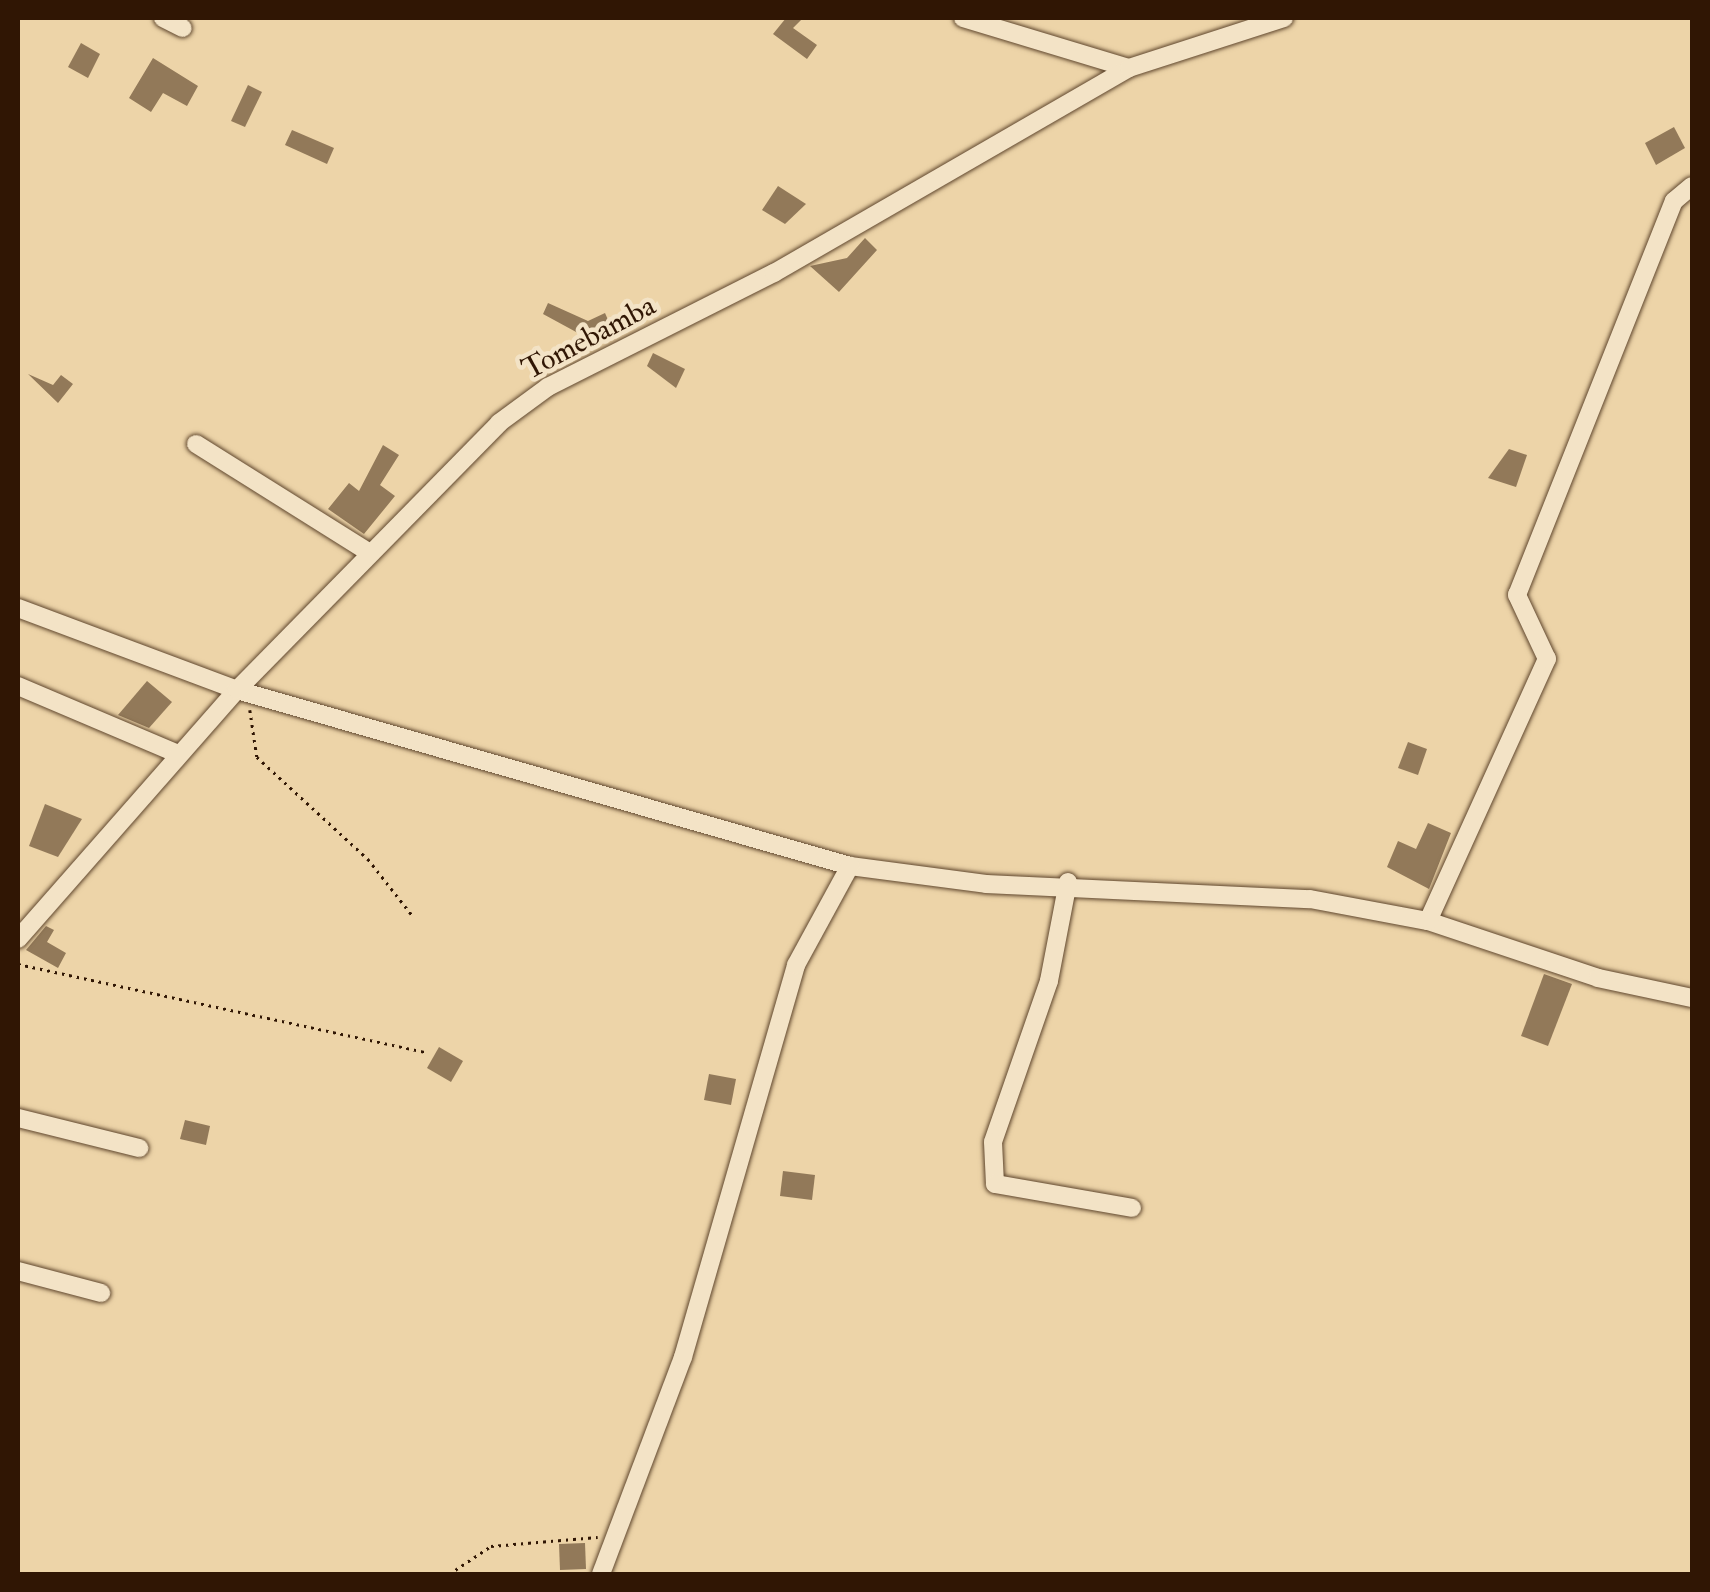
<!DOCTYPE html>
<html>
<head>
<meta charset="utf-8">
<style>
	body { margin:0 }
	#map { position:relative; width:1710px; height:1592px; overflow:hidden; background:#edd4a8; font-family:"IM FELL Double Pica",serif }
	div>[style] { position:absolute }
	.building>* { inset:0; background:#927959 }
	.path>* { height:2.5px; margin-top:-1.25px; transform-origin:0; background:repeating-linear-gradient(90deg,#301604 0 2.5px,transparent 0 7.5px) }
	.roads { filter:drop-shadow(0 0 2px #5f462d) drop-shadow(0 0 2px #5f462d) }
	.minor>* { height:18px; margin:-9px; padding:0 9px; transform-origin:9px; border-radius:9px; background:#f3e3c6 }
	span { translate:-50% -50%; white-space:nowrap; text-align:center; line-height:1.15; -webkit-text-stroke:9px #f3e3c6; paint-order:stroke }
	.street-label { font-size:30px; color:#301604 }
	.frame { position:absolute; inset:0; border:20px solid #301604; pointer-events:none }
</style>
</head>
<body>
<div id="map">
	<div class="building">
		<div style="clip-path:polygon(786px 18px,803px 18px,793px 28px,817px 45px,807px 59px,773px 34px)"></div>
		<div style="clip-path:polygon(81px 43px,100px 54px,88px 78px,68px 67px)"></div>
		<div style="clip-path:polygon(153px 58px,198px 86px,187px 106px,163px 93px,151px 112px,129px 98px)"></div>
		<div style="clip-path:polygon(248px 85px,262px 92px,245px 127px,231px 121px)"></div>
		<div style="clip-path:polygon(1674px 127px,1685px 148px,1656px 165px,1645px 143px)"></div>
		<div style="clip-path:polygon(292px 130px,334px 148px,327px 164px,285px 145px)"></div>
		<div style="clip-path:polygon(778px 186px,806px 204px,785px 224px,762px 210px)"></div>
		<div style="clip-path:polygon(865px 238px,877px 250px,839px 292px,810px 266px,847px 258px)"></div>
		<div style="clip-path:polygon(548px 303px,588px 321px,605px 313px,612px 329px,589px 339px,543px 314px)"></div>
		<div style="clip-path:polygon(653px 353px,685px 369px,676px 388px,647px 366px)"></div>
		<div style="clip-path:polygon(28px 374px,53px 385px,61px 375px,73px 384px,58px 403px)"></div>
		<div style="clip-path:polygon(383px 445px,399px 455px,380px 485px,395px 496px,364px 534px,328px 509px,349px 483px,359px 491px)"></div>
		<div style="clip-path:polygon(1509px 449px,1527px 455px,1516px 487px,1488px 478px)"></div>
		<div style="clip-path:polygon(147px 681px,172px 702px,149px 728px,118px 715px)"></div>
		<div style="clip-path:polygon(1408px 742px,1427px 749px,1418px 775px,1398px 768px)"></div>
		<div style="clip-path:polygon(45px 804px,82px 819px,58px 857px,29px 846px)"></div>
		<div style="clip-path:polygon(1428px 823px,1451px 833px,1429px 889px,1387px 867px,1398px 841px,1416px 849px)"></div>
		<div style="clip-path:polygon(46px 926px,54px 930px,47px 942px,66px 953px,58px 968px,26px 950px)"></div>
		<div style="clip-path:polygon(1544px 974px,1572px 984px,1548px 1046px,1521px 1036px)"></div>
		<div style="clip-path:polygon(439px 1047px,463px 1061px,451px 1082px,427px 1068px)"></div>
		<div style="clip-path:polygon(709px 1074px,736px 1079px,731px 1105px,704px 1100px)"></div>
		<div style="clip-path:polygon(185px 1120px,210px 1126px,206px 1145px,180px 1139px)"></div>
		<div style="clip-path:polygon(783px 1171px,815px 1175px,812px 1200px,780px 1196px)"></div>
		<div style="clip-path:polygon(585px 1543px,586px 1569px,560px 1570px,559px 1544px)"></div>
	</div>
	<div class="path">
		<div style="left:250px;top:710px;width:48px;rotate:81.5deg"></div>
		<div style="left:257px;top:757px;width:151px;rotate:42.6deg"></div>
		<div style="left:368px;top:859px;width:71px;rotate:51.8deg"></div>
		<div style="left:18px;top:964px;width:416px;rotate:12.2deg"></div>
		<div style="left:449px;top:1574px;width:50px;rotate:-33.7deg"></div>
		<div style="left:491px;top:1546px;width:107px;rotate:-4.8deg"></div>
	</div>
	<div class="roads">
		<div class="minor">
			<div style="left:163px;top:18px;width:22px;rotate:27deg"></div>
			<div style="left:963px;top:18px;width:173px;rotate:16.8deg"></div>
			<div style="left:196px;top:444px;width:205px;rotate:32.1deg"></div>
			<div style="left:18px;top:608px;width:234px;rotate:20.5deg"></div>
			<div style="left:237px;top:690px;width:638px;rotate:16.02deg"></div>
			<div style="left:850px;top:866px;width:137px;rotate:7.5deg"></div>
			<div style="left:986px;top:884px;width:324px;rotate:2.7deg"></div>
			<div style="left:1310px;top:899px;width:120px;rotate:10.6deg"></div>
			<div style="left:1428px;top:921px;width:179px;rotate:18.5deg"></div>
			<div style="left:1598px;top:978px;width:96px;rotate:12deg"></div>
			<div style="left:18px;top:686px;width:174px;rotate:23deg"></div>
			<div style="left:1068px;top:882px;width:101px;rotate:100.9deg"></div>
			<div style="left:1049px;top:981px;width:170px;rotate:109.2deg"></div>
			<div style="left:993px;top:1142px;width:42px;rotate:87.3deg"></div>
			<div style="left:995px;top:1184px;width:139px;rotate:9.9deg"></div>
			<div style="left:1428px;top:921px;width:288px;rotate:-65.6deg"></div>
			<div style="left:1547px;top:659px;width:71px;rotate:-115.1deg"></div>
			<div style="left:1517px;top:595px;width:424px;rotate:-68.3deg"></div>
			<div style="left:1674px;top:201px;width:23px;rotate:-40deg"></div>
			<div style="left:18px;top:939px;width:332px;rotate:-48.7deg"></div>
			<div style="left:237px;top:690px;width:374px;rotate:-45.5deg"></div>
			<div style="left:499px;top:423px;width:61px;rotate:-36.3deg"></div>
			<div style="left:548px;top:387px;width:253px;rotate:-26.8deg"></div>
			<div style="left:774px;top:273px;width:410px;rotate:-30deg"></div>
			<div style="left:1129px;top:68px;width:163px;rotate:-17.9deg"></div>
			<div style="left:18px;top:1118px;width:125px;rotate:13.9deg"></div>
			<div style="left:18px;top:1271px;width:86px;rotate:14.8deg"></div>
			<div style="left:601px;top:1574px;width:232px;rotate:-69.3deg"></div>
			<div style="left:683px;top:1357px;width:408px;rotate:-73.9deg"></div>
			<div style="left:796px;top:965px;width:113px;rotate:-61.4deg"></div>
		</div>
	</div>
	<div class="street-label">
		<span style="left:589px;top:338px;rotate:-28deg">Tomebamba</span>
	</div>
	<div class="frame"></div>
</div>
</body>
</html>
